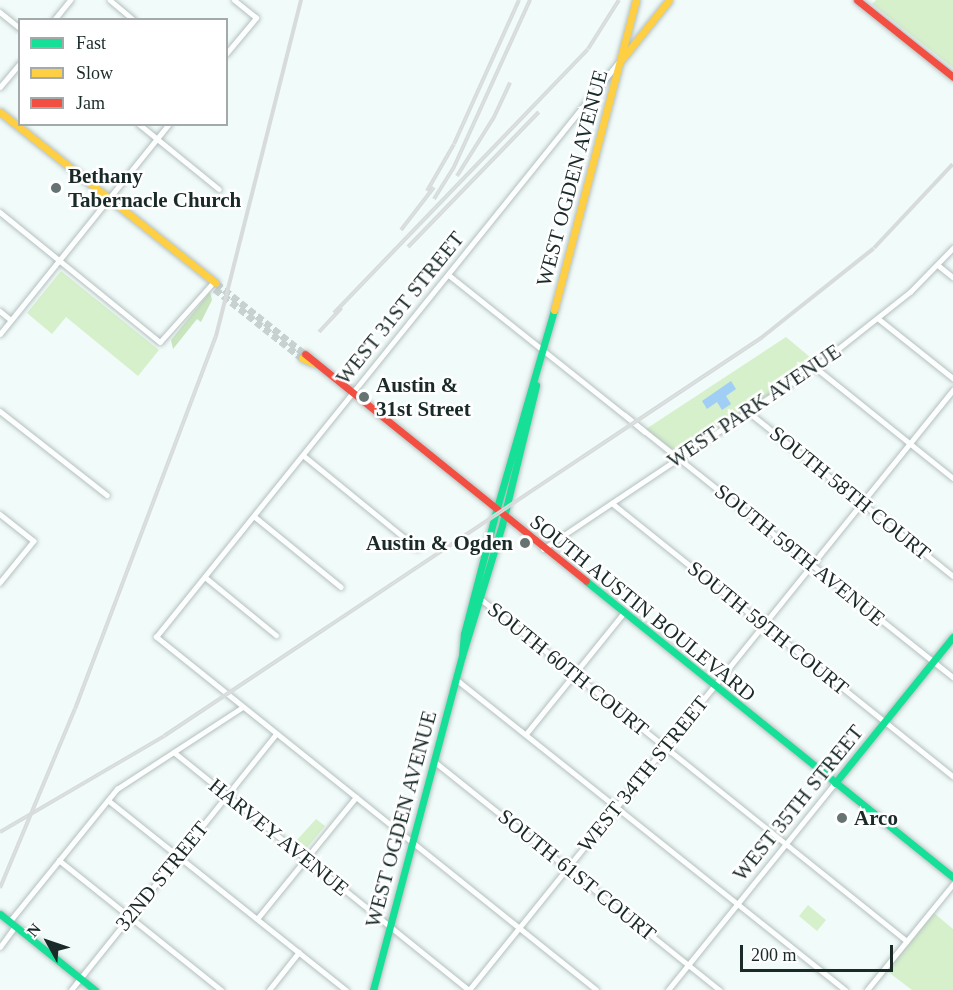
<!DOCTYPE html>
<html>
<head>
<meta charset="utf-8">
<style>
	body { margin:0 }
	#map { position:relative; width:953px; height:990px; overflow:hidden; background:#f1fbfa; font-family:Georgia,serif }
	div>[style] { position:absolute }
	.green>* { inset:0; background:#d6f0cc }
	.forest>* { inset:0; background:#c9e5bf }
	.water>* { inset:0; background:#a0cef4 }
	.secondary-tunnel>* { height:7px; margin-top:-3.5px; transform-origin:0; background:repeating-linear-gradient(90deg,#c6d1d0 0 7px,transparent 0 10.5px) }
	.roads { filter:drop-shadow(0 0 2px #b4c0bf) drop-shadow(0 0 2px #b4c0bf) }
	.street>* { height:4.5px; margin:-2.25px; padding:0 2.25px; transform-origin:2.25px; border-radius:2.25px; background:#fdfefe }
	.fast>* { height:7px; margin:-3.5px; padding:0 3.5px; transform-origin:3.5px; border-radius:3.5px; background:#16e098 }
	.slow>* { height:7px; margin:-3.5px; padding:0 3.5px; transform-origin:3.5px; border-radius:3.5px; background:#ffcf43 }
	.jam>* { height:7px; margin:-3.5px; padding:0 3.5px; transform-origin:3.5px; border-radius:3.5px; background:#f24e42 }
	.rail>* { height:4px; margin-top:-2px; transform-origin:0; background:repeating-linear-gradient(90deg,#fff 0 4.5px,#d7dbdb 0 9px); box-sizing:border-box; border-block:2px solid #d7dbdb }
	.dots>* { width:16px; height:16px; translate:-50% -50%; box-sizing:border-box; border:3px solid #fff; border-radius:50% }
	span { translate:-50% -50%; white-space:nowrap; text-align:center; line-height:1.15; -webkit-text-stroke:5px #fff; paint-order:stroke }
	.poi-label { font-size:21px; color:#192a29; font-weight:700 }
	.left { translate:0 -50%; text-align:left }
	.right { translate:-100% -50%; text-align:right }
	.street-label { font-size:21px; color:#192a29 }
	.legend { position:absolute; left:18px; top:18px; width:210px; height:108px; box-sizing:border-box; background:#fff; border:2px solid #a3aaa9; margin:0; padding:8px 10px; list-style:none; font-size:18px; color:#192a29 }
	.legend li { display:flex; align-items:center; gap:12px; height:30px }
	.legend b { width:30px; border:2px solid #a3aaa9 }
	.north { position:absolute; left:18px; top:912px; width:60px; height:60px; -webkit-text-stroke:4px #fff; paint-order:stroke; rotate:310deg; font-size:16px; font-weight:700; line-height:24px; text-align:center; color:#192a29 }
	.north::after { content:''; display:block; margin:auto; width:21px; height:27px; background:#192a29; clip-path:polygon(50% 0,100% 100%,50% 72%,0 100%) }
	.scale { position:absolute; left:740px; top:945px; width:153px; height:27px; box-sizing:border-box; border:3px solid #192a29; border-top:0; padding-left:8px; font-size:18px; line-height:21px; white-space:nowrap; color:#192a29; -webkit-text-stroke:4px #fff; paint-order:stroke }
</style>
</head>
<body>
<div id="map">
	<div class="green">
		<div style="clip-path:polygon(876px 0,953px 0,953px 68px,872px 4px)"></div>
		<div style="clip-path:polygon(61px 271px,159px 350px,138px 376px,66px 317px,52px 334px,27px 313px)"></div>
		<div style="clip-path:polygon(786px 337px,817px 363px,678px 454px,646px 429px)"></div>
		<div style="clip-path:polygon(316px 819px,325px 826px,306px 849px,296px 841px)"></div>
		<div style="clip-path:polygon(808px 905px,826px 920px,817px 931px,799px 916px)"></div>
		<div style="clip-path:polygon(934px 913px,953px 929px,953px 990px,912px 990px,887px 971px)"></div>
	</div>
	<div class="forest">
		<div style="clip-path:polygon(210px 292px,212px 300px,201px 322px,197px 319px,173px 349px,171px 340px)"></div>
	</div>
	<div class="water">
		<div style="clip-path:polygon(731px 381px,736px 389px,726px 396px,731px 404px,722px 410px,717px 402px,707px 409px,702px 401px)"></div>
	</div>
	<div class="secondary-tunnel">
		<div style="left:216px;top:283px;width:114px;rotate:38.6deg"></div>
		<div style="left:215px;top:289px;width:111px;rotate:38.4deg"></div>
	</div>
	<div class="roads">
		<div class="street">
			<div style="left:110px;top:0;width:31px;rotate:40deg"></div>
			<div style="left:0;top:12px;width:26px;rotate:39deg"></div>
			<div style="left:54px;top:20px;width:26px;rotate:-51deg"></div>
			<div style="left:226px;top:54px;width:47px;rotate:-50.2deg"></div>
			<div style="left:256px;top:18px;width:28px;rotate:-141deg"></div>
			<div style="left:0;top:87px;width:31px;rotate:-50deg"></div>
			<div style="left:139px;top:124px;width:103px;rotate:39.1deg"></div>
			<div style="left:0;top:212px;width:206px;rotate:39.1deg"></div>
			<div style="left:160px;top:342px;width:76px;rotate:-48.2deg"></div>
			<div style="left:938px;top:265px;width:19px;rotate:39deg"></div>
			<div style="left:449px;top:275px;width:645px;rotate:38.58deg"></div>
			<div style="left:0;top:311px;width:14px;rotate:39deg"></div>
			<div style="left:879px;top:319px;width:95px;rotate:38.6deg"></div>
			<div style="left:0;top:334px;width:270px;rotate:-51.2deg"></div>
			<div style="left:815px;top:367px;width:177px;rotate:38.8deg"></div>
			<div style="left:746px;top:410px;width:265px;rotate:38.7deg"></div>
			<div style="left:0;top:411px;width:136px;rotate:38.1deg"></div>
			<div style="left:625px;top:415px;width:26px;rotate:40deg"></div>
			<div style="left:303px;top:455px;width:147px;rotate:39.2deg"></div>
			<div style="left:612px;top:503px;width:437px;rotate:38.7deg"></div>
			<div style="left:0;top:514px;width:43px;rotate:38.5deg"></div>
			<div style="left:34px;top:541px;width:54px;rotate:129deg"></div>
			<div style="left:254px;top:516px;width:112px;rotate:39.2deg"></div>
			<div style="left:543px;top:549px;width:327px;rotate:-33.8deg"></div>
			<div style="left:815px;top:367px;width:121px;rotate:-38.3deg"></div>
			<div style="left:910px;top:292px;width:62px;rotate:-45.7deg"></div>
			<div style="left:205px;top:577px;width:92px;rotate:39.2deg"></div>
			<div style="left:481px;top:599px;width:546px;rotate:38.76deg"></div>
			<div style="left:456px;top:679px;width:498px;rotate:38.6deg"></div>
			<div style="left:526px;top:734px;width:154px;rotate:-51.1deg"></div>
			<div style="left:174px;top:752px;width:379px;rotate:38.9deg"></div>
			<div style="left:434px;top:761px;width:366px;rotate:38.7deg"></div>
			<div style="left:108px;top:800px;width:305px;rotate:38.6deg"></div>
			<div style="left:59px;top:860px;width:208px;rotate:38.7deg"></div>
			<div style="left:257px;top:919px;width:157px;rotate:-50.9deg"></div>
			<div style="left:10px;top:921px;width:170px;rotate:-51deg"></div>
			<div style="left:117px;top:789px;width:150px;rotate:-33.1deg"></div>
			<div style="left:0;top:947px;width:26px;rotate:-54deg"></div>
			<div style="left:71px;top:990px;width:328px;rotate:-51.3deg"></div>
			<div style="left:269px;top:990px;width:48px;rotate:-51.7deg"></div>
			<div style="left:469px;top:990px;width:771px;rotate:-51.11deg"></div>
			<div style="left:596px;top:990px;width:564px;rotate:-141.26deg"></div>
			<div style="left:156px;top:637px;width:737px;rotate:-51.17deg"></div>
			<div style="left:668px;top:990px;width:266px;rotate:-51.1deg"></div>
			<div style="left:867px;top:990px;width:136px;rotate:-50.9deg"></div>
		</div>
		<div class="fast">
			<div style="left:586px;top:581px;width:471px;rotate:38.9deg"></div>
			<div style="left:462px;top:656px;width:22px;rotate:-85deg"></div>
			<div style="left:464px;top:634px;width:127px;rotate:-75.4deg"></div>
			<div style="left:496px;top:511px;width:209px;rotate:-73.9deg"></div>
			<div style="left:835px;top:783px;width:188px;rotate:-51.1deg"></div>
			<div style="left:0;top:914px;width:122px;rotate:38.7deg"></div>
			<div style="left:373px;top:990px;width:346px;rotate:-75.1deg"></div>
			<div style="left:462px;top:656px;width:137px;rotate:-73deg"></div>
			<div style="left:502px;top:525px;width:144px;rotate:-76.3deg"></div>
		</div>
		<div class="slow">
			<div style="left:622px;top:59px;width:75px;rotate:-51.5deg"></div>
			<div style="left:0;top:112px;width:275px;rotate:38.4deg"></div>
			<div style="left:554px;top:310px;width:321px;rotate:-75.2deg"></div>
			<div style="left:302px;top:358px;width:12px;rotate:24deg"></div>
		</div>
		<div class="jam">
			<div style="left:857px;top:0;width:123px;rotate:38.7deg"></div>
			<div style="left:305px;top:354px;width:361px;rotate:38.9deg"></div>
		</div>
	</div>
	<div class="rail">
		<div style="left:457px;top:176px;width:70px;rotate:-57.9deg"></div>
		<div style="left:494px;top:117px;width:38px;rotate:-65deg"></div>
		<div style="left:427px;top:191px;width:54px;rotate:-60.1deg"></div>
		<div style="left:454px;top:144px;width:158px;rotate:-65.7deg"></div>
		<div style="left:434px;top:199px;width:36px;rotate:-58deg"></div>
		<div style="left:453px;top:169px;width:186px;rotate:-65.5deg"></div>
		<div style="left:401px;top:230px;width:54px;rotate:-52.5deg"></div>
		<div style="left:408px;top:247px;width:188px;rotate:-45.9deg"></div>
		<div style="left:334px;top:313px;width:366px;rotate:-46.1deg"></div>
		<div style="left:588px;top:49px;width:58px;rotate:-57.7deg"></div>
		<div style="left:319px;top:332px;width:33px;rotate:-47deg"></div>
		<div style="left:0;top:832px;width:190px;rotate:-30.3deg"></div>
		<div style="left:164px;top:736px;width:718px;rotate:-33.69deg"></div>
		<div style="left:761px;top:338px;width:144px;rotate:-38.5deg"></div>
		<div style="left:874px;top:248px;width:115px;rotate:-46.8deg"></div>
		<div style="left:0;top:888px;width:194px;rotate:-67.3deg"></div>
		<div style="left:75px;top:709px;width:399px;rotate:-69.3deg"></div>
		<div style="left:216px;top:336px;width:347px;rotate:-75.8deg"></div>
	</div>
	<div class="dots">
		<div style="left:56px;top:188px;background:#657372"></div>
		<div style="left:364px;top:397px;background:#657372"></div>
		<div style="left:525px;top:543px;background:#657372"></div>
		<div style="left:842px;top:818px;background:#657372"></div>
	</div>
	<div class="poi-label">
		<span class="left" style="left:68px;top:188px">Bethany<br>Tabernacle Church</span>
		<span class="left" style="left:376px;top:397px">Austin &amp;<br>31st Street</span>
		<span class="right" style="left:513px;top:543px">Austin &amp; Ogden</span>
		<span class="left" style="left:854px;top:818px">Arco</span>
	</div>
	<div class="street-label">
		<span style="left:572px;top:178px;rotate:-75deg">WEST OGDEN AVENUE</span>
		<span style="left:400px;top:308px;rotate:-51deg">WEST 31ST STREET</span>
		<span style="left:754px;top:406px;rotate:-34deg">WEST PARK AVENUE</span>
		<span style="left:850px;top:493px;rotate:39deg">SOUTH 58TH COURT</span>
		<span style="left:800px;top:555px;rotate:39deg">SOUTH 59TH AVENUE</span>
		<span style="left:643px;top:608px;rotate:39deg">SOUTH AUSTIN BOULEVARD</span>
		<span style="left:768px;top:628px;rotate:39deg">SOUTH 59TH COURT</span>
		<span style="left:568px;top:669px;rotate:39deg">SOUTH 60TH COURT</span>
		<span style="left:643px;top:774px;rotate:-51deg">WEST 34TH STREET</span>
		<span style="left:798px;top:803px;rotate:-51deg">WEST 35TH STREET</span>
		<span style="left:401px;top:819px;rotate:-75deg">WEST OGDEN AVENUE</span>
		<span style="left:279px;top:837px;rotate:39deg">HARVEY AVENUE</span>
		<span style="left:577px;top:875px;rotate:39deg">SOUTH 61ST COURT</span>
		<span style="left:162px;top:876px;rotate:-51deg">32ND STREET</span>
	</div>
	<ul class="legend">
	<li><b style="height:8px;background:#16e098"></b>Fast</li>
	<li><b style="height:8px;background:#ffcf43"></b>Slow</li>
	<li><b style="height:8px;background:#f24e42"></b>Jam</li>
	</ul>
	<div class="north">N</div>
	<div class="scale">200 m</div>
</div>
</body>
</html>
